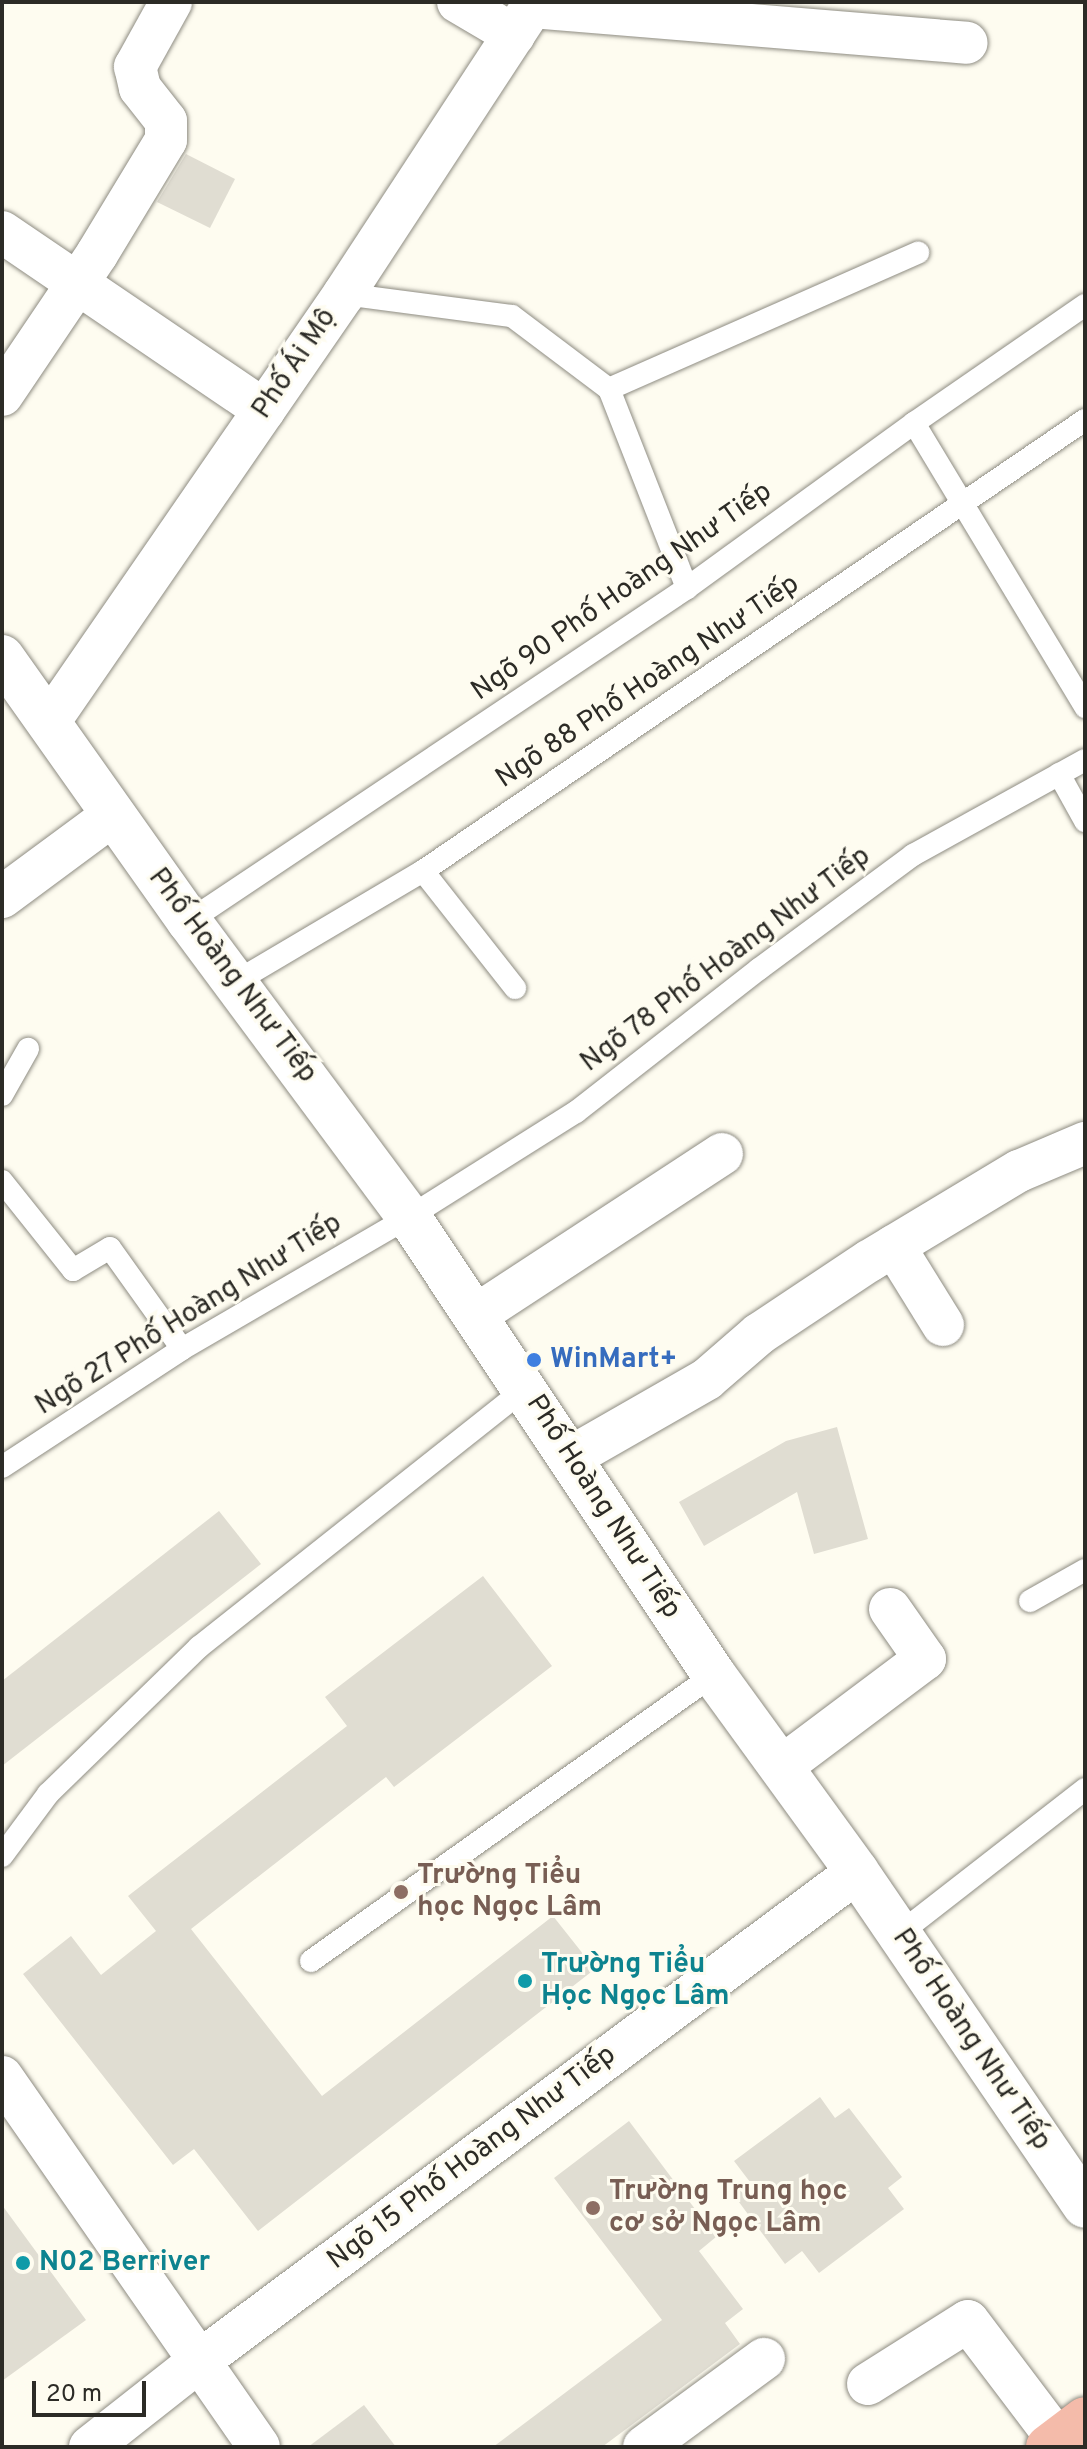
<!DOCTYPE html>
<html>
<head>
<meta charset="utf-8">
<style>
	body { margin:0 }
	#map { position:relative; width:1087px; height:2449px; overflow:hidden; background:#fefcf0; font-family:Overpass,sans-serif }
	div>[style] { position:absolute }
	.building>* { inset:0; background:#e0ddd2 }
	.roads { filter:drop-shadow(0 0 2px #8e8c82) drop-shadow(0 0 2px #8e8c82) }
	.service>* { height:22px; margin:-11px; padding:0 11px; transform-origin:11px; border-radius:11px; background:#fff }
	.minor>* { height:42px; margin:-21px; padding:0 21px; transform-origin:21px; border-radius:21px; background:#fff }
	.tertiary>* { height:44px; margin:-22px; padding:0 22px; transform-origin:22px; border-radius:22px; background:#fff }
	.primary>* { height:44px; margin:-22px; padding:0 22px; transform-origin:22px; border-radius:22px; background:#f4bbaa }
	.dots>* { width:22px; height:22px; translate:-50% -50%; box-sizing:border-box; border:4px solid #fefcf0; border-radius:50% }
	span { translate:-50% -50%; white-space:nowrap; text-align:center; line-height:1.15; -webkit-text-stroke:6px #fefcf0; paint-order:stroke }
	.street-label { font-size:28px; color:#2c2b26 }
	.shop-label { font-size:28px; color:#366cbe; font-weight:700 }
	.left { translate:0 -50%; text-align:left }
	.education-label { font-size:28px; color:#785e54; font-weight:700 }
	.culture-label { font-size:28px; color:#0d838f; font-weight:700 }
	.frame { position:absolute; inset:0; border:4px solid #2c2b26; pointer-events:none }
	.scale { position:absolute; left:32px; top:2381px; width:114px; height:36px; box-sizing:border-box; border:4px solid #2c2b26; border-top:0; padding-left:10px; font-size:24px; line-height:28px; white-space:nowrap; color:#2c2b26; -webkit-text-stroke:6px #fefcf0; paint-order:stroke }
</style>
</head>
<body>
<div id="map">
	<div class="building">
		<div style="clip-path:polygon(186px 154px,235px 179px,210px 228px,157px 202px)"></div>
		<div style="clip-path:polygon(837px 1427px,868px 1539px,814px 1554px,797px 1492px,704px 1546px,679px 1502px,786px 1441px)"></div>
		<div style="clip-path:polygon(219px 1511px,261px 1564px,2px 1766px,2px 1681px)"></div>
		<div style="clip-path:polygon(483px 1576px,552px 1666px,394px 1787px,386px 1777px,191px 1929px,322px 2096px,553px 1916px,595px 1969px,258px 2231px,194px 2149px,173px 2165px,23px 1974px,71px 1936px,101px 1975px,156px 1931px,128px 1896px,347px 1726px,325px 1697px)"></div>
		<div style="clip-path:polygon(820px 2097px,835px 2118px,849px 2108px,902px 2177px,888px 2188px,904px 2209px,819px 2273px,802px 2251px,785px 2264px,733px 2194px,750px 2182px,734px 2161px)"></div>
		<div style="clip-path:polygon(629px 2121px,716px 2237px,699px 2251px,743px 2309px,725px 2323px,740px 2344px,602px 2447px,493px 2447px,662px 2320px,554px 2178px)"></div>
		<div style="clip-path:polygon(2px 2205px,86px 2320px,2px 2381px)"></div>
		<div style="clip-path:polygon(364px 2405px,396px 2447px,308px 2447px)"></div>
	</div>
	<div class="roads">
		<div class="service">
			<div style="left:344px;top:294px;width:169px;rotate:7.5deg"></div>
			<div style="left:512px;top:316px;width:121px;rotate:37deg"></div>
			<div style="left:609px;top:389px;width:214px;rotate:68.6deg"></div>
			<div style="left:609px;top:389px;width:338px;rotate:-23.8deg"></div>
			<div style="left:914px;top:423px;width:332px;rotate:58.9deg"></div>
			<div style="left:1059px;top:774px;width:54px;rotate:61deg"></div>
			<div style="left:423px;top:871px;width:149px;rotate:51.8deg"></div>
			<div style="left:189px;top:921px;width:599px;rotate:-33.77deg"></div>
			<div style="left:687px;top:588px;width:281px;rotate:-36deg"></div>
			<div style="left:914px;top:423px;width:208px;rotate:-34.6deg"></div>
			<div style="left:237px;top:981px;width:216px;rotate:-30.6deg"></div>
			<div style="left:423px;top:871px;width:801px;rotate:-34.27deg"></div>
			<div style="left:2px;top:1095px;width:53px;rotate:-60.5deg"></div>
			<div style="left:2px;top:1181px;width:114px;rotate:51.4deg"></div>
			<div style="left:73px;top:1270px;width:43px;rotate:-30.7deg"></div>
			<div style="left:110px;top:1248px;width:124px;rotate:54.5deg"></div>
			<div style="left:2px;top:1467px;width:215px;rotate:-33.2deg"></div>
			<div style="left:182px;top:1349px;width:263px;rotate:-30.2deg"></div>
			<div style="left:409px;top:1217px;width:197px;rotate:-32.2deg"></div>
			<div style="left:576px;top:1112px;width:232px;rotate:-38deg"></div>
			<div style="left:759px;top:969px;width:192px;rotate:-36.5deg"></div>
			<div style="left:913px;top:855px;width:196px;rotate:-28.9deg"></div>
			<div style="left:1030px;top:1601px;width:63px;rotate:-29.4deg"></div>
			<div style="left:2px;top:1856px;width:77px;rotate:-53.4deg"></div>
			<div style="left:48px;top:1794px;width:211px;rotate:-44.2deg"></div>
			<div style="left:199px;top:1647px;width:416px;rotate:-38.4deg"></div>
			<div style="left:899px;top:1934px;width:236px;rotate:-37.9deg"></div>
			<div style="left:311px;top:1961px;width:494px;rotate:-35.4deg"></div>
		</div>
		<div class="minor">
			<div style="left:458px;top:2px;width:65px;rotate:30.5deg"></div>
			<div style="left:532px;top:7px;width:436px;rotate:4.7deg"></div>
			<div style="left:2px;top:232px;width:317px;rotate:34.2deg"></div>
			<div style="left:2px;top:395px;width:170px;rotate:-56deg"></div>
			<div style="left:97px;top:254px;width:133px;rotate:-58.8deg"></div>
			<div style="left:166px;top:140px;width:19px;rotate:-90deg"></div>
			<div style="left:166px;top:121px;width:42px;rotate:-128.2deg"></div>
			<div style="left:140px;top:88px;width:22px;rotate:-103deg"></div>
			<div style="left:135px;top:67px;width:74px;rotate:-61deg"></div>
			<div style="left:49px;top:722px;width:520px;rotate:-55.42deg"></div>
			<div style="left:344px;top:294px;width:349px;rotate:-56.8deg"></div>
			<div style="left:2px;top:897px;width:139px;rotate:-36.5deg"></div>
			<div style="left:894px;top:1246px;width:93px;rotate:58.2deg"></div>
			<div style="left:476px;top:1315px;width:294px;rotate:-33.2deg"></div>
			<div style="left:571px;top:1457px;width:157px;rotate:-29.8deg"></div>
			<div style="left:707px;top:1379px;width:69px;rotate:-40.9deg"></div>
			<div style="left:759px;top:1334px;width:132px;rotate:-33.6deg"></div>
			<div style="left:869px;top:1261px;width:175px;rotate:-31deg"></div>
			<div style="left:1019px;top:1171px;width:72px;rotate:-23deg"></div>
			<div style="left:781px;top:1767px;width:180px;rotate:-36.9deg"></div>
			<div style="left:925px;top:1659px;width:61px;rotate:-125deg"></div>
			<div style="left:2px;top:2077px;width:450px;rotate:55.2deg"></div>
			<div style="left:868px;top:2384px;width:118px;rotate:-32.2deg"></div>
			<div style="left:968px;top:2321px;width:149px;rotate:52.9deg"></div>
			<div style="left:90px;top:2447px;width:137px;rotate:-38.2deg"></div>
			<div style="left:198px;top:2362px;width:821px;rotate:-36.63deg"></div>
			<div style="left:644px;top:2447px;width:149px;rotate:-36.3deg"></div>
		</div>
		<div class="tertiary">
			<div style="left:2px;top:657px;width:324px;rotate:54.7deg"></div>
			<div style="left:189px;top:921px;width:369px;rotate:53.4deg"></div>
			<div style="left:409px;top:1217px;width:550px;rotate:56.34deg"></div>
			<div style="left:714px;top:1675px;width:243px;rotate:54deg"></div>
			<div style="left:857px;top:1872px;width:404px;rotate:55.7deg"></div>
		</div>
		<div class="primary">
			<div style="left:1048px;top:2447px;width:46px;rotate:-37.1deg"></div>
		</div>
	</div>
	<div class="dots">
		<div style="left:534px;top:1360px;background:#3f7fe0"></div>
		<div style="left:401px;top:1892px;background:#8d6e63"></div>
		<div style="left:525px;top:1981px;background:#0f9aa8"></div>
		<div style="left:593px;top:2208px;background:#8d6e63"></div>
		<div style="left:23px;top:2263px;background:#0f9aa8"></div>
	</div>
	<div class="street-label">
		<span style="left:295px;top:364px;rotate:-56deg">Phố Ái Mộ</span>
		<span style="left:622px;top:592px;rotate:-35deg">Ngõ 90 Phố Hoàng Như Tiếp</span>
		<span style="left:648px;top:682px;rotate:-34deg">Ngõ 88 Phố Hoàng Như Tiếp</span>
		<span style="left:726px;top:960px;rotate:-37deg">Ngõ 78 Phố Hoàng Như Tiếp</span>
		<span style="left:232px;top:976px;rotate:53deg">Phố Hoàng Như Tiếp</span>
		<span style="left:189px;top:1315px;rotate:-32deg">Ngõ 27 Phố Hoàng Như Tiếp</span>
		<span style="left:603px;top:1507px;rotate:57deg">Phố Hoàng Như Tiếp</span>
		<span style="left:971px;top:2040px;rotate:56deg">Phố Hoàng Như Tiếp</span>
		<span style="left:472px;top:2158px;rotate:-37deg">Ngõ 15 Phố Hoàng Như Tiếp</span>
	</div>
	<div class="shop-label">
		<span class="left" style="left:550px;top:1360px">WinMart+</span>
	</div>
	<div class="education-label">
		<span class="left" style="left:417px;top:1892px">Trường Tiểu<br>học Ngọc Lâm</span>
		<span class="left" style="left:609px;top:2208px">Trường Trung học<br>cơ sở Ngọc Lâm</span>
	</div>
	<div class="culture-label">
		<span class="left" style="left:541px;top:1981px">Trường Tiểu<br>Học Ngọc Lâm</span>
		<span class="left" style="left:39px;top:2263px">N02 Berriver</span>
	</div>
	<div class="frame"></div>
	<div class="scale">20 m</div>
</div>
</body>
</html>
